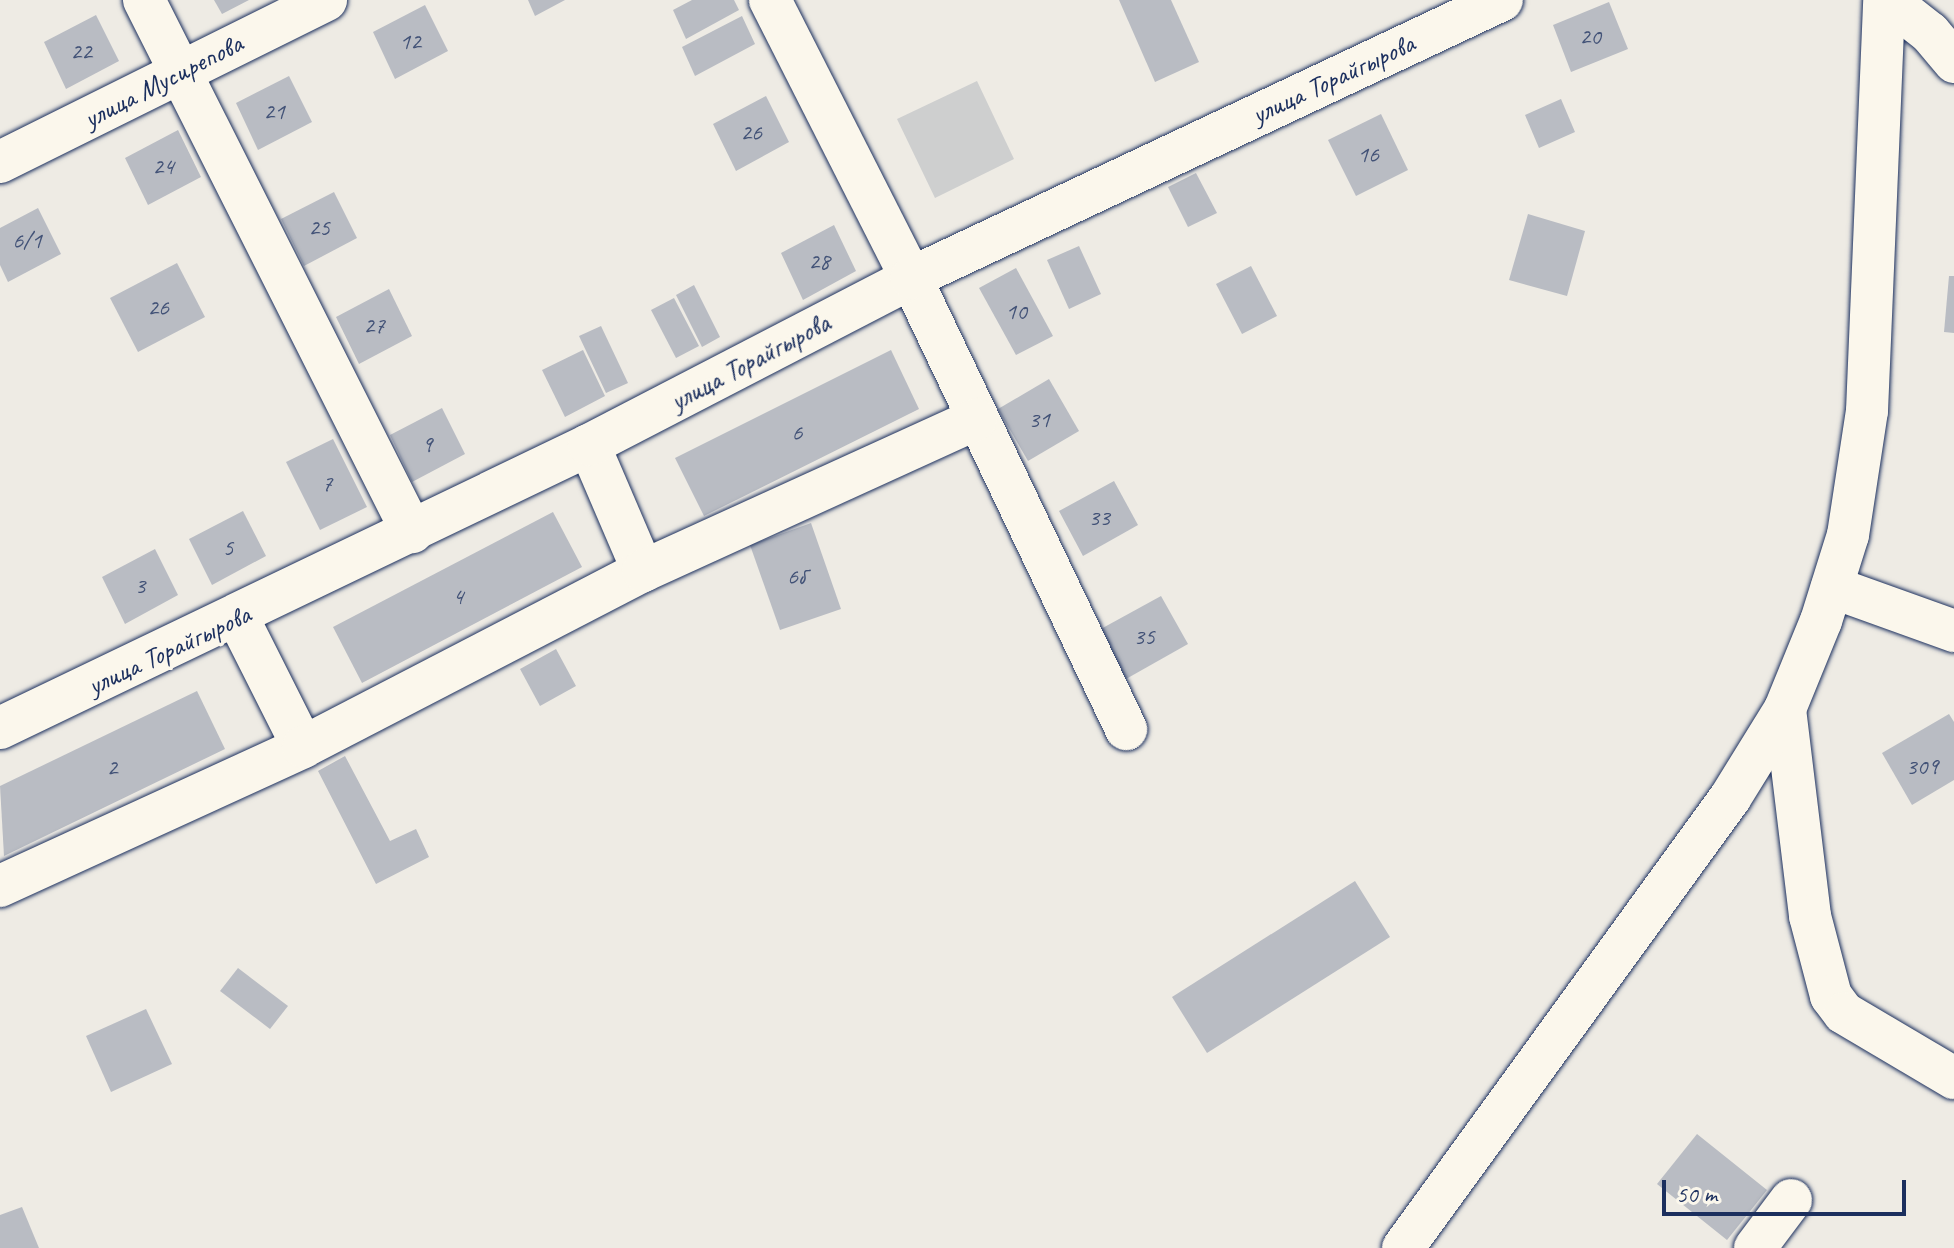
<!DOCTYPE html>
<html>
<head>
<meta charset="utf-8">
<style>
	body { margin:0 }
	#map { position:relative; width:1954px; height:1248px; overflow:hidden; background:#eeebe4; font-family:Caveat,sans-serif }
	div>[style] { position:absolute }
	.green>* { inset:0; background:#cecfcf }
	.building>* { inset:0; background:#b9bcc3 }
	.roads { filter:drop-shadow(0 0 2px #1b2f5e) drop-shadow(0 0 2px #1b2f5e) }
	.minor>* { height:42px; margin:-21px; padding:0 21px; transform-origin:21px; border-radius:21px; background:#fbf7ec }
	span { translate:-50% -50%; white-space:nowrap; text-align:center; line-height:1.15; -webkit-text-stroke:7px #fbf7ec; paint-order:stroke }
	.number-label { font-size:24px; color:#425277 }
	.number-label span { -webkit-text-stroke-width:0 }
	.street-label { font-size:28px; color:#1b2f5e }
	.scale { position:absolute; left:1662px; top:1180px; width:244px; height:36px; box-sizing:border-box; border:4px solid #1b2f5e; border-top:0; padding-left:10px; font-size:24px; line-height:28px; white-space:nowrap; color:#1b2f5e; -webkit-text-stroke:6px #fbf7ec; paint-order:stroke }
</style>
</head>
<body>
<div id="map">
	<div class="green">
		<div style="clip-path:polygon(977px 81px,1014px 159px,935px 198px,897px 119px)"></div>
	</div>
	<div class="building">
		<div style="clip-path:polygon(214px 0,249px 0,222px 14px)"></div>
		<div style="clip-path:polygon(528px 0,565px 0,535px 16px)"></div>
		<div style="clip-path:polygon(692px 0,734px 0,739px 10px,686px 39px,673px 10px)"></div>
		<div style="clip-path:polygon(1119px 0,1171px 0,1199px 62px,1155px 82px)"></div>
		<div style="clip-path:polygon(1609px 2px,1628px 49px,1571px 72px,1553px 25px)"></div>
		<div style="clip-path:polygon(425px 5px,448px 51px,395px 79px,373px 32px)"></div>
		<div style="clip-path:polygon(96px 15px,119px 61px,66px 89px,44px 42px)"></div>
		<div style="clip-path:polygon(742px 16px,755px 44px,695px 76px,682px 47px)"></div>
		<div style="clip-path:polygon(289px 76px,312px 122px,258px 150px,236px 103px)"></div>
		<div style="clip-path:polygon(766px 96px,789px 142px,736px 171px,713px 124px)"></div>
		<div style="clip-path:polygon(1561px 99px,1575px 132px,1539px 148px,1525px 115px)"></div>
		<div style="clip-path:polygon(1381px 114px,1408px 170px,1356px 196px,1328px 140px)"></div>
		<div style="clip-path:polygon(178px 130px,201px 177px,148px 205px,125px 158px)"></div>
		<div style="clip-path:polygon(1196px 173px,1217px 213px,1188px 227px,1168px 187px)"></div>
		<div style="clip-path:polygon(334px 192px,357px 238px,304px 266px,281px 219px)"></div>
		<div style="clip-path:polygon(38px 208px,61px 254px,8px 282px,0 265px,0 228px)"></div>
		<div style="clip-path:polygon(1528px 214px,1585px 231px,1567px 296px,1509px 280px)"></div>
		<div style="clip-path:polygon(834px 225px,856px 271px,803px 300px,781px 253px)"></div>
		<div style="clip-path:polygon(1079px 246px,1101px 294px,1069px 309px,1047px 260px)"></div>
		<div style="clip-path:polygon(177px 263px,205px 317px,138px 352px,110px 298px)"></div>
		<div style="clip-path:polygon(1251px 266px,1277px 316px,1242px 334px,1216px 284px)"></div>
		<div style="clip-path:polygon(1016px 268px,1053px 336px,1016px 355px,979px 288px)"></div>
		<div style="clip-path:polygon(1949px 276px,1954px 276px,1954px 333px,1944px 332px)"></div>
		<div style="clip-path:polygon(694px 285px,720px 337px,702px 347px,676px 295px)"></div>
		<div style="clip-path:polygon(389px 289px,412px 336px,359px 364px,336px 317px)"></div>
		<div style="clip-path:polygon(674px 298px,699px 346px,676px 358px,651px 310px)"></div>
		<div style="clip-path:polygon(601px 326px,628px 383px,606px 393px,579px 336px)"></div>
		<div style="clip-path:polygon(583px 350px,605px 396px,565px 417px,542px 370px)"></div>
		<div style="clip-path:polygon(891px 350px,919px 409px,704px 516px,675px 458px)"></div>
		<div style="clip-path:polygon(1049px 379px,1079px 431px,1028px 461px,998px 409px)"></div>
		<div style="clip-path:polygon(442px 408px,465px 454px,412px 482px,390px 435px)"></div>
		<div style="clip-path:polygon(333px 439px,367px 507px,320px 530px,286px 462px)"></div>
		<div style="clip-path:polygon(1114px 481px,1138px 525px,1083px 556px,1059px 511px)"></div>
		<div style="clip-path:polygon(243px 511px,266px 556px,212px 585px,189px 539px)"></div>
		<div style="clip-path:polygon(553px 512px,582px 567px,362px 683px,333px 627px)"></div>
		<div style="clip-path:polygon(811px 523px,841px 609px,780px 630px,750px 545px)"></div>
		<div style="clip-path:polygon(155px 549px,178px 595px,125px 624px,102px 577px)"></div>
		<div style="clip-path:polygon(1161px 596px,1188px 644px,1126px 679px,1099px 630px)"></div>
		<div style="clip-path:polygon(556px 649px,576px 686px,540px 706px,520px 669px)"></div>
		<div style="clip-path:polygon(197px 691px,225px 749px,4px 856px,0 786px)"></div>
		<div style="clip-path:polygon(1949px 714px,1954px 722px,1954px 780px,1912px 805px,1882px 753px)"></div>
		<div style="clip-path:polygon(345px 756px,390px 841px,416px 829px,429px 857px,376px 884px,318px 771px)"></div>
		<div style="clip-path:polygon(1355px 881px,1390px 937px,1207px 1053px,1172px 997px)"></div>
		<div style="clip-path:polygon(238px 968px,288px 1006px,270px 1029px,220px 991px)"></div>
		<div style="clip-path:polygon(146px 1009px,172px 1064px,111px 1092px,86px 1036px)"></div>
		<div style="clip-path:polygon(1697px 1134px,1767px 1190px,1727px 1240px,1657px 1184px)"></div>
		<div style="clip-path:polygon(22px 1207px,39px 1248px,0 1248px,0 1215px)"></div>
	</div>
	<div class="roads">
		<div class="minor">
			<div style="left:144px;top:0;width:596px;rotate:63.26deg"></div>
			<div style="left:770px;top:0;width:312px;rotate:63.1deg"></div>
			<div style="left:911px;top:278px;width:500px;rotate:64.5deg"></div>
			<div style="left:1888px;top:0;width:53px;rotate:38.2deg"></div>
			<div style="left:1930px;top:33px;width:38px;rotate:50deg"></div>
			<div style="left:0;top:162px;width:364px;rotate:-26.4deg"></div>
			<div style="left:589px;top:445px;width:137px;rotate:66.8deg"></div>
			<div style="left:1832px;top:587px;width:130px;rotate:19.8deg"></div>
			<div style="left:238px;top:618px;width:144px;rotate:63.3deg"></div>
			<div style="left:1785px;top:709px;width:209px;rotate:83.1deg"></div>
			<div style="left:1810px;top:916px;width:83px;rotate:75.3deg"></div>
			<div style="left:1831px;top:996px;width:21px;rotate:53deg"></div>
			<div style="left:1844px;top:1013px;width:128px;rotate:30.6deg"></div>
			<div style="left:0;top:728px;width:653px;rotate:-25.66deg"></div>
			<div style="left:589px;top:445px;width:363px;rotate:-27.4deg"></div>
			<div style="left:911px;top:278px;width:653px;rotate:-25.19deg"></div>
			<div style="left:0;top:886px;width:333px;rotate:-24.6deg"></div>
			<div style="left:303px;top:747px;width:383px;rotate:-27.4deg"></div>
			<div style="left:643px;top:571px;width:366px;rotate:-24.5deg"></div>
			<div style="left:1403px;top:1248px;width:556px;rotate:-54deg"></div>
			<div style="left:1730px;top:798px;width:105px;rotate:-58.3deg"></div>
			<div style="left:1785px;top:709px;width:95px;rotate:-67.8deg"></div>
			<div style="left:1821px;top:621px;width:90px;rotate:-72.6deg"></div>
			<div style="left:1848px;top:535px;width:125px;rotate:-81.3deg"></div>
			<div style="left:1867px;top:411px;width:411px;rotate:-87.6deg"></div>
			<div style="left:1755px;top:1248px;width:60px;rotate:-53.1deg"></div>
		</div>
	</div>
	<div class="number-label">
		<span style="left:1590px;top:37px">20</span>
		<span style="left:410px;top:42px">12</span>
		<span style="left:81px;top:52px">22</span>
		<span style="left:274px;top:112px">21</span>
		<span style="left:751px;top:133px">26</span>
		<span style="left:1368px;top:155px">16</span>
		<span style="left:163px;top:167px">24</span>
		<span style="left:319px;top:228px">25</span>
		<span style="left:27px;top:241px">6/1</span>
		<span style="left:819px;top:262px">28</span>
		<span style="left:158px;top:308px">26</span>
		<span style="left:1016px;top:312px">10</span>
		<span style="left:374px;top:326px">27</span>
		<span style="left:1039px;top:420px">31</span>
		<span style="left:797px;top:433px">6</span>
		<span style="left:427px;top:445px">9</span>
		<span style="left:327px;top:484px">7</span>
		<span style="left:1099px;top:518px">33</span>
		<span style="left:228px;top:548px">5</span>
		<span style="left:796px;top:577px">6б</span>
		<span style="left:140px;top:586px">3</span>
		<span style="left:458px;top:597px">4</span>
		<span style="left:1144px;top:637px">35</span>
		<span style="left:1922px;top:767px">309</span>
		<span style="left:112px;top:768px">2</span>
	</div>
	<div class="street-label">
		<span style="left:1333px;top:79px;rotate:-25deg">улица Торайгырова</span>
		<span style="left:163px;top:81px;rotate:-27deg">улица Мусирепова</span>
		<span style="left:750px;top:362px;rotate:-28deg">улица Торайгырова</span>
		<span style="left:169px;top:650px;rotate:-25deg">улица Торайгырова</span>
	</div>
	<div class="scale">50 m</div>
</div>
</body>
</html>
